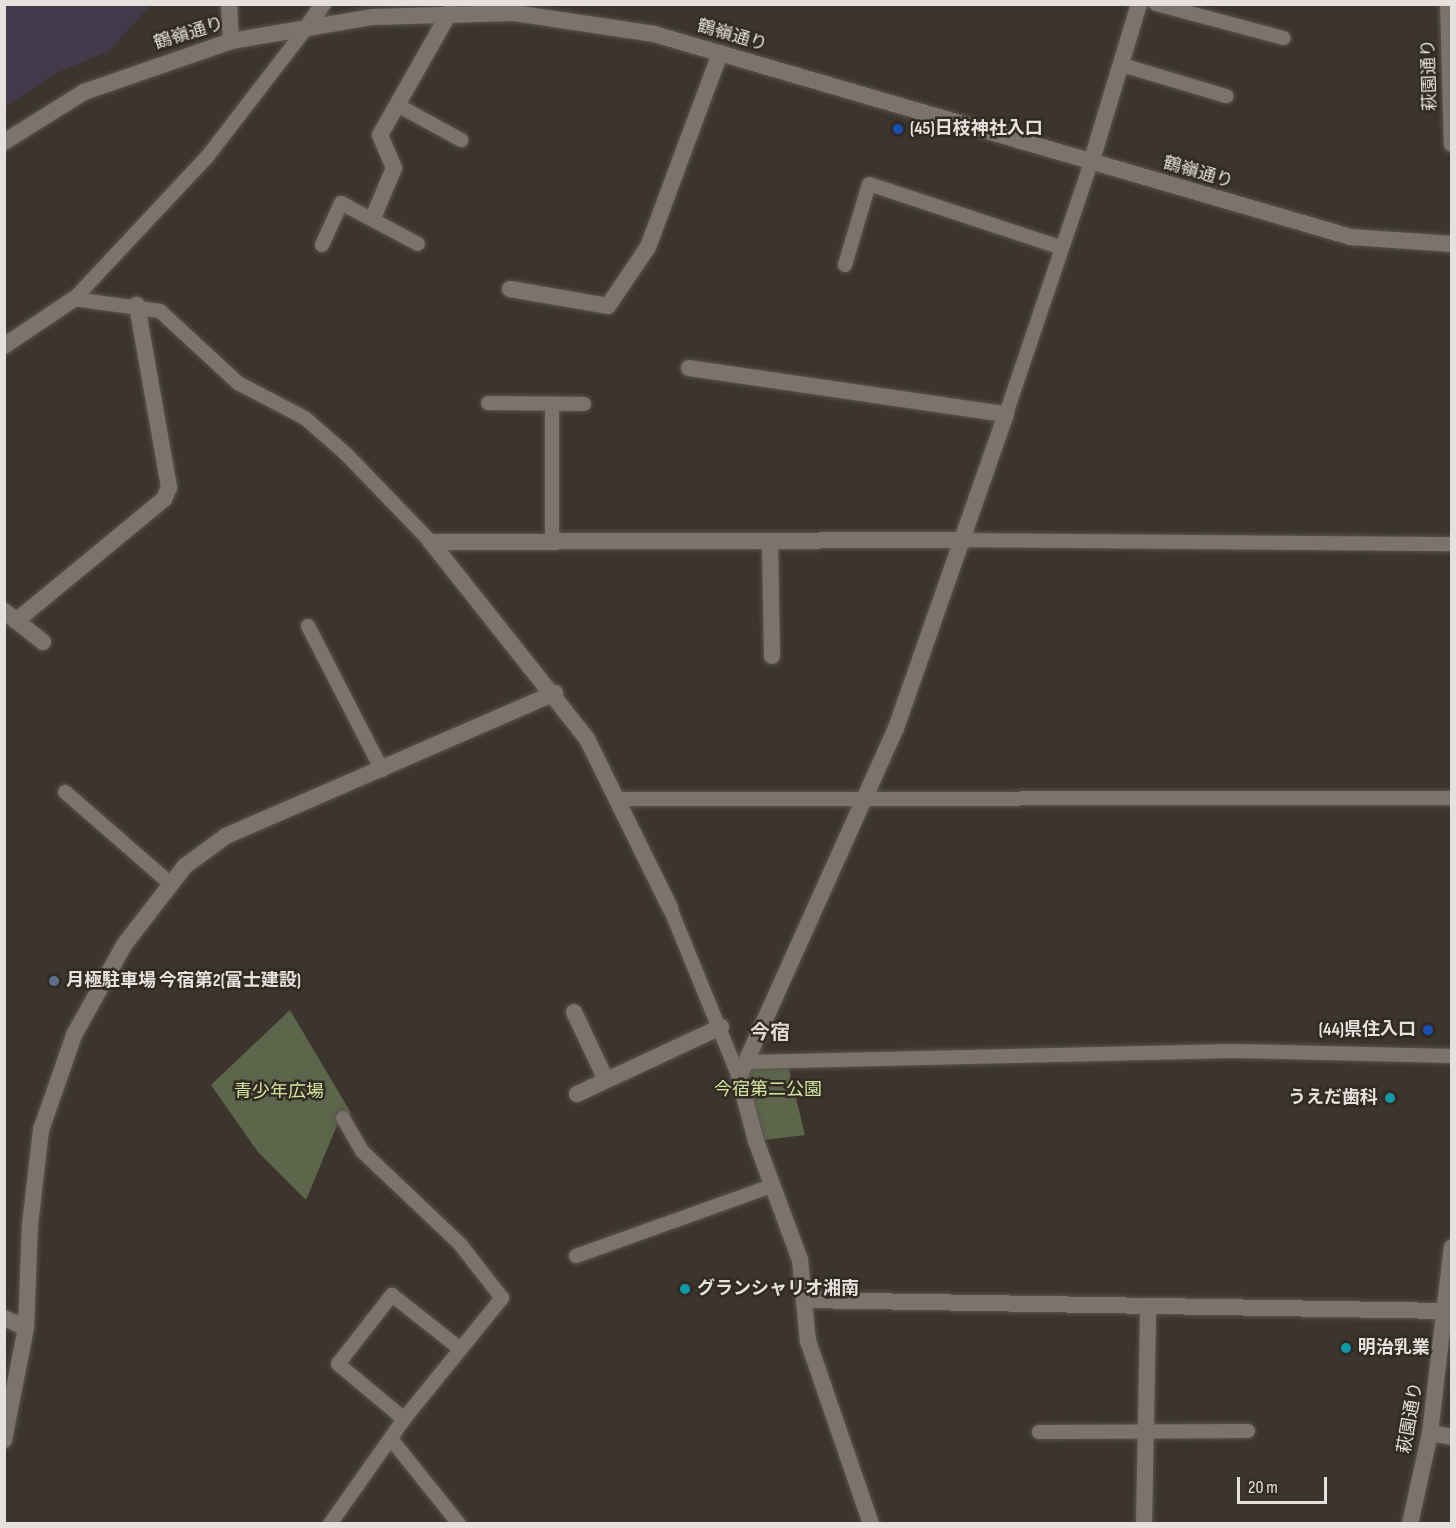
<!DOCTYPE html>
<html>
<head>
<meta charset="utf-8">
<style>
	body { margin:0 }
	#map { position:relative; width:1456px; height:1528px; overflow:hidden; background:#3c352d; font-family:"Sofia Sans Condensed","Noto Sans JP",sans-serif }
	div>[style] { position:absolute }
	.industrial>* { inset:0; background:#413a4b }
	.green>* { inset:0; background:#5d654b }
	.roads { filter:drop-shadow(0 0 2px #59544d) drop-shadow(0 0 2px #59544d) }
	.service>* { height:14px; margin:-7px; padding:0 7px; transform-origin:7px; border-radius:7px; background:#7c746b }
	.minor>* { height:16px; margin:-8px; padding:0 8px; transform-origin:8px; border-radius:8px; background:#7c746b }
	.tertiary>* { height:16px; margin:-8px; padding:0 8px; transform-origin:8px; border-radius:8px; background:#7c746b }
	.dots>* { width:16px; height:16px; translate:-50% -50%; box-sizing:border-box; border:3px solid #322b23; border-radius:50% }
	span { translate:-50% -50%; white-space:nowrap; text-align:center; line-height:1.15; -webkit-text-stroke:5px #322b23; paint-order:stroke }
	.street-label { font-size:18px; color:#e5e1dc }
	.poi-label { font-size:18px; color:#e5e1dc; font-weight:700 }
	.left { translate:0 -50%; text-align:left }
	.right { translate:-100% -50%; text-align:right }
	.park-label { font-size:18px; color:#d2e69f }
	.neighbourhood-label { font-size:20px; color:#e1d9ce; font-weight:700 }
	.frame { position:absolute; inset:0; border:6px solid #e5e1dc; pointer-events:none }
	.scale { position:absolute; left:1237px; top:1477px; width:90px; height:27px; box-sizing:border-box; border:3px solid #e5e1dc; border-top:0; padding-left:8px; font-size:18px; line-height:21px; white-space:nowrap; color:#e5e1dc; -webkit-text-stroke:4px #322b23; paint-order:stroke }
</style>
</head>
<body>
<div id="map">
	<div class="industrial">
		<div style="clip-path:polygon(5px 4px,147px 4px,147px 9px,109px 51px,54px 74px,5px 107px)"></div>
	</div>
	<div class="green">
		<div style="clip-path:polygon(290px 1010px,351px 1113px,338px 1123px,306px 1200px,258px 1152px,211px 1085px)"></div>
		<div style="clip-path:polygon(787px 1061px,805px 1135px,756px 1141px,739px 1077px,747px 1062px)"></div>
	</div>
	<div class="roads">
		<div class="service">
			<div style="left:1156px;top:4px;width:132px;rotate:14.9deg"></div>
			<div style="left:1122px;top:65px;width:109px;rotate:16.6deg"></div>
			<div style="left:399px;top:106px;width:71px;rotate:28.7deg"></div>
			<div style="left:322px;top:245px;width:46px;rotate:-65.7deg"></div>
			<div style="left:341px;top:203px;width:87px;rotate:28deg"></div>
			<div style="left:845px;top:265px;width:84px;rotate:-73.5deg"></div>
			<div style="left:869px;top:184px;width:203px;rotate:18.3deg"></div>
			<div style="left:74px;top:299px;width:87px;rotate:7.9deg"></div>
			<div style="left:160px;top:311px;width:106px;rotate:42.7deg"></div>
			<div style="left:238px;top:383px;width:76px;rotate:27.6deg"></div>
			<div style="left:305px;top:418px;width:55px;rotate:41.3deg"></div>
			<div style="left:346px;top:454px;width:122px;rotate:46deg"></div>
			<div style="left:74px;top:299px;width:195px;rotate:-46.9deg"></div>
			<div style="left:207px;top:157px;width:165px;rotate:-52.4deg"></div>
			<div style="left:488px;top:403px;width:96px;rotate:0.6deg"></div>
			<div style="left:552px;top:404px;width:138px;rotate:90deg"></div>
			<div style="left:1006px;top:414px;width:265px;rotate:-71.3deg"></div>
			<div style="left:961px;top:540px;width:491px;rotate:0.5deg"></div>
			<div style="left:308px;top:626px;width:162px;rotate:62.8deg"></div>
			<div style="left:65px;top:792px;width:140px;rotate:41deg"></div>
			<div style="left:618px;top:799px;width:834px;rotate:-0.07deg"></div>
			<div style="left:670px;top:908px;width:183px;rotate:67.8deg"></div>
			<div style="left:747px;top:1062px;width:486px;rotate:-1.3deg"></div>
			<div style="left:1233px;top:1051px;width:219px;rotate:1.3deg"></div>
			<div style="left:576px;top:1256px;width:208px;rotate:-19.7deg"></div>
			<div style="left:404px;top:1419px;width:86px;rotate:-140.2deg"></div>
			<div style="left:338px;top:1364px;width:88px;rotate:-52deg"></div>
			<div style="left:392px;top:1295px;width:85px;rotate:38.3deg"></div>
			<div style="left:1039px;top:1432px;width:209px;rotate:-0.3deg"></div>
			<div style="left:391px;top:1439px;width:109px;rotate:51.3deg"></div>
			<div style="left:330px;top:1524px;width:128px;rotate:-54.8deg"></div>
			<div style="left:404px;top:1419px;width:156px;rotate:-51deg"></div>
			<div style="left:502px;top:1298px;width:68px;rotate:-127.9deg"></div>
			<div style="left:460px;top:1244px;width:135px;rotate:-136.5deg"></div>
			<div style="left:362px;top:1151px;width:38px;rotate:-120deg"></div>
		</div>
		<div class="minor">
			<div style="left:229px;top:4px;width:37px;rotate:87deg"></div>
			<div style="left:308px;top:26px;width:27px;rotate:-56deg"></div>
			<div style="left:1091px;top:163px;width:166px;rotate:-73.2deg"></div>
			<div style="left:373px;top:218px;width:54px;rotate:-67.2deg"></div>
			<div style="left:394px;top:168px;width:36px;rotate:-113deg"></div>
			<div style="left:380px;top:135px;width:142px;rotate:-60.4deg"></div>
			<div style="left:510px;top:289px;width:99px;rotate:9.8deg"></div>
			<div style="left:608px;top:306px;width:71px;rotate:-55.9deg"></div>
			<div style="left:648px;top:247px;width:207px;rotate:-69.6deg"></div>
			<div style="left:4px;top:346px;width:84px;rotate:-33.9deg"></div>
			<div style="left:689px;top:368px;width:320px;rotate:8.3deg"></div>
			<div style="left:1006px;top:414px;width:333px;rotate:109.3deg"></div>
			<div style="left:896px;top:728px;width:383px;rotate:114.2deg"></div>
			<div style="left:739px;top:1077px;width:66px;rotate:75.1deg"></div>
			<div style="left:756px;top:1141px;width:127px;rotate:69.7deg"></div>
			<div style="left:800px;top:1260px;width:81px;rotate:84.4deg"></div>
			<div style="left:808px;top:1341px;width:194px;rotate:71deg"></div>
			<div style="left:770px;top:541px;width:115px;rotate:89deg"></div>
			<div style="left:431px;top:542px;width:530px;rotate:-0.22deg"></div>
			<div style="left:431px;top:542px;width:251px;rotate:51.6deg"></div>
			<div style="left:587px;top:739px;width:188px;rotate:63.8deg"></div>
			<div style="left:4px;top:611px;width:50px;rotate:38.5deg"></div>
			<div style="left:16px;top:621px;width:192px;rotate:-39.5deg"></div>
			<div style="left:164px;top:499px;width:13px;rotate:-67deg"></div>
			<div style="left:169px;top:487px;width:185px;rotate:-100deg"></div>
			<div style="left:574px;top:1012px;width:75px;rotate:64.8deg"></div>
			<div style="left:577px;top:1094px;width:159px;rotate:-25deg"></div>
			<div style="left:804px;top:1300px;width:643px;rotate:0.98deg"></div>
			<div style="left:4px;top:1318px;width:24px;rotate:24deg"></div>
			<div style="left:1430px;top:1433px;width:22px;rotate:10deg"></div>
			<div style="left:4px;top:1440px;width:114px;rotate:-78.9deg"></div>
			<div style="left:26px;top:1328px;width:103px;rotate:-87.8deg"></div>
			<div style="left:30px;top:1225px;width:96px;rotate:-83.4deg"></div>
			<div style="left:41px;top:1130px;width:101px;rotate:-70.8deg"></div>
			<div style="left:74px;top:1035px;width:103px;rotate:-60.9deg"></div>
			<div style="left:124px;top:945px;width:100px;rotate:-52.3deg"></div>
			<div style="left:185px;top:866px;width:51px;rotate:-36.2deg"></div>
			<div style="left:226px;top:836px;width:359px;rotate:-23.5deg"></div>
			<div style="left:1144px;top:1524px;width:218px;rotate:-88.9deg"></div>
		</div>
		<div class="tertiary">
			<div style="left:1448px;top:4px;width:140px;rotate:88.4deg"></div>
			<div style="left:4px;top:142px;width:94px;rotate:-32deg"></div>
			<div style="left:84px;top:92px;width:156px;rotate:-19.1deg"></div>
			<div style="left:231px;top:41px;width:144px;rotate:-9.6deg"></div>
			<div style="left:373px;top:17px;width:141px;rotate:-1.6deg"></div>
			<div style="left:514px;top:13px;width:142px;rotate:8.5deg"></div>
			<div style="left:654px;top:34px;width:726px;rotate:16.24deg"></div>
			<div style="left:1351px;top:237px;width:101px;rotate:4deg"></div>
			<div style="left:1410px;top:1524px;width:93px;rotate:-77.6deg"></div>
			<div style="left:1430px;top:1433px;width:187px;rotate:-83.3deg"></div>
		</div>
	</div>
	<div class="dots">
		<div style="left:898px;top:129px;background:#1a4fb4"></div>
		<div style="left:54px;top:981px;background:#5c6f8a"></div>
		<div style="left:1428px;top:1030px;background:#1a4fb4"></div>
		<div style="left:1390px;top:1098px;background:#0f9aa8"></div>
		<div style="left:685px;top:1289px;background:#0f9aa8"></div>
		<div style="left:1346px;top:1348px;background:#0f9aa8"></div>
	</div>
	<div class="street-label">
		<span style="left:189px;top:34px;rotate:-17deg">鶴嶺通り</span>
		<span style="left:732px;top:36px;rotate:16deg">鶴嶺通り</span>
		<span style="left:1430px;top:75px;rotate:-92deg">萩園通り</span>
		<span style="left:1198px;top:173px;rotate:16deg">鶴嶺通り</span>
		<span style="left:1411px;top:1418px;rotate:-80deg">萩園通り</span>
	</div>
	<div class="poi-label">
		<span class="left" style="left:910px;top:129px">(45)日枝神社入口</span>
		<span class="left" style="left:66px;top:981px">月極駐車場 今宿第2(富士建設)</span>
		<span class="right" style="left:1416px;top:1030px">(44)県住入口</span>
		<span class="right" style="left:1378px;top:1098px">うえだ歯科</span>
		<span class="left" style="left:697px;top:1289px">グランシャリオ湘南</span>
		<span class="left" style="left:1358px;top:1348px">明治乳業</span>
	</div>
	<div class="park-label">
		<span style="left:768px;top:1090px">今宿第二公園</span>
		<span style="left:279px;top:1092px">青少年広場</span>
	</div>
	<div class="neighbourhood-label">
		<span style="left:770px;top:1033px">今宿</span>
	</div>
	<div class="frame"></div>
	<div class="scale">20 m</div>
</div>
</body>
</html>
